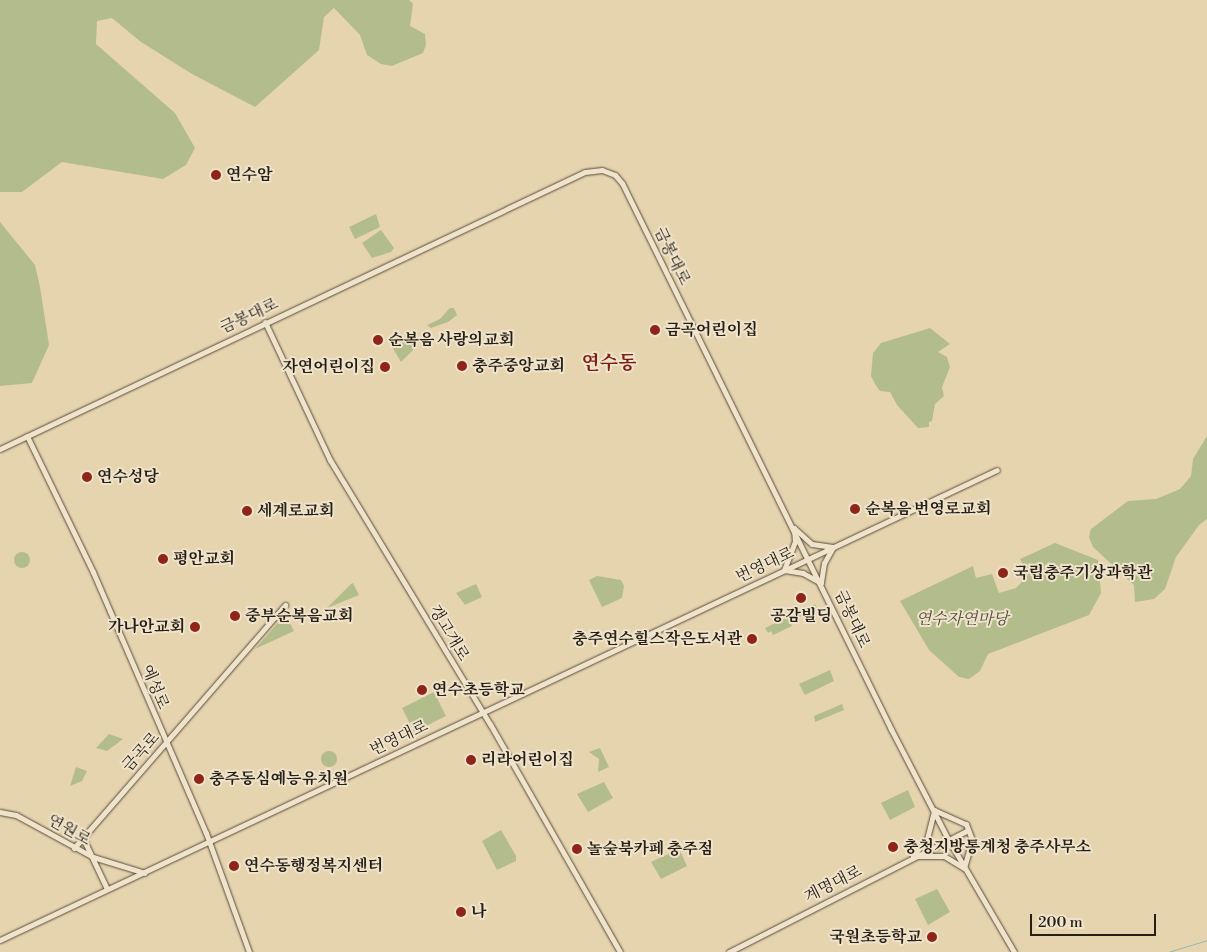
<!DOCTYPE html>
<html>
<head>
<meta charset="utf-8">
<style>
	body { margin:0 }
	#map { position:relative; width:1207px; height:952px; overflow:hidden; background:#e6d4af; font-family:"Libre Bodoni","Noto Serif KR",serif }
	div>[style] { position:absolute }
	.green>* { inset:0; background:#b3bd8c }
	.round { border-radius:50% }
	.stream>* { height:1px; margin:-0.5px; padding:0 0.5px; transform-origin:0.5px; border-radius:0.5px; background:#97b7b1 }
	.roads { filter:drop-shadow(0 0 1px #574c3c) drop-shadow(0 0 1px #574c3c) }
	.minor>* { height:5px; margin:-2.5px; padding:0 2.5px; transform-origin:2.5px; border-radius:2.5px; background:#efe3cb }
	.dots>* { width:14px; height:14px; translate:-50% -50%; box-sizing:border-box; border:2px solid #efe3cb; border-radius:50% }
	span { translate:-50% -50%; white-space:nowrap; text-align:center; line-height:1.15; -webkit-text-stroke:4px #efe3cb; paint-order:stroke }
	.poi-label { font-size:16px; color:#271f15; font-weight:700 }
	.left { translate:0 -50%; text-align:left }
	.right { translate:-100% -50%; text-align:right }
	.street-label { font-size:16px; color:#271f15 }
	.park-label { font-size:16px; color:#514e39; font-style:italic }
	.quarter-label { font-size:19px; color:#7a1f14; font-weight:700 }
	.scale { position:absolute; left:1030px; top:914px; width:126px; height:22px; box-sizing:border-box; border:2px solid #271f15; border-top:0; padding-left:6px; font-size:15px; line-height:18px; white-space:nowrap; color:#271f15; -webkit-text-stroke:4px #efe3cb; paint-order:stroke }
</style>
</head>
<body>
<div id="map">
	<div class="green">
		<div style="clip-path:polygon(0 0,409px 0,413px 4px,410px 26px,425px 34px,426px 45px,423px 53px,392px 66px,381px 64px,367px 55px,360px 35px,334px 8px,324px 17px,319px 50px,255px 107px,192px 74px,141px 42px,112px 18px,97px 21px,96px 44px,175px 113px,195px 148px,186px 165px,163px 179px,62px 162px,22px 192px,0 192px)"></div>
		<div style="clip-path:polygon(376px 214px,380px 227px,355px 239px,349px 227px)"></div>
		<div style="clip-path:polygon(0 222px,35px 265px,40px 287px,49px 345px,32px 383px,0 386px)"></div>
		<div style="clip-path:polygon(381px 230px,394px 248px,391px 252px,372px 258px,362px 243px)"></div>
		<div style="clip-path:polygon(450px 308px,454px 308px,457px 315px,448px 322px,431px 328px,427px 325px,440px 319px)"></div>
		<div style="clip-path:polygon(930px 328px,950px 344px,938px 352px,947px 357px,950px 367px,942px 387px,944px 396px,935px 404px,932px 421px,929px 422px,929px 427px,918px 428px,897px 405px,890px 392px,880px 391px,875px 384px,871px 376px,873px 353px,881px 343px)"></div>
		<div style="clip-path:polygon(410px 335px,416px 347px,401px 362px,389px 342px)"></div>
		<div style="clip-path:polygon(1207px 436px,1207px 519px,1199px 525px,1176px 557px,1165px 589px,1154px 599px,1135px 602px,1134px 585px,1093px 547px,1089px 537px,1091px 529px,1128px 501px,1156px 499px,1180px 489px,1191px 476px,1193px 459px)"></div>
		<div style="clip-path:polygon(1055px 543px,1098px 560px,1101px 593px,1089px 615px,988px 654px,980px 671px,969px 679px,959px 677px,929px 650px,900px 601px,973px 566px,976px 578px,992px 574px,999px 593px,1016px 588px,1028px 575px,1020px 559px)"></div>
		<div class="round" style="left:14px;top:552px;width:16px;height:16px"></div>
		<div style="clip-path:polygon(597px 576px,621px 580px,624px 586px,622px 598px,602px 607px,589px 580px)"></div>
		<div style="clip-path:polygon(353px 583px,359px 595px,327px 608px,351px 584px)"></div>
		<div style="clip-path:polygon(476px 584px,482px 597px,465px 605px,456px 593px)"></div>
		<div style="clip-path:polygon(815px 604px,817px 608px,790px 622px,792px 626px,773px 635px,771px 631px,768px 633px,765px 628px)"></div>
		<div style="clip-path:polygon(286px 616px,294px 631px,255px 649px,283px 617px)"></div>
		<div style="clip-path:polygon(830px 670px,834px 681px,805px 695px,799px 684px)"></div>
		<div style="clip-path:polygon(434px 692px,446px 716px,414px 732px,402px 708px)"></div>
		<div style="clip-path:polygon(842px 704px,844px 710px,815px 722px,814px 716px)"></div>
		<div style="clip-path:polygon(109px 734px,123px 739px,107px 751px,96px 748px)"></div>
		<div style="clip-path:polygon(600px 748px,609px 767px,598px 772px,599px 759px,589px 752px)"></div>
		<div class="round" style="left:321px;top:751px;width:16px;height:16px"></div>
		<div style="clip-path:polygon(76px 767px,87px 771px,82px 781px,70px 786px)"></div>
		<div style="clip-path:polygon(604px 782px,613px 798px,588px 812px,577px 794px)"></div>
		<div style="clip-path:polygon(908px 790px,915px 807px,890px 820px,881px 803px)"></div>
		<div style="clip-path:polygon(501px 830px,516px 856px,516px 861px,497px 870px,482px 841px)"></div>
		<div style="clip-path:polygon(679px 849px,687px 866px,661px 879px,651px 862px)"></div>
		<div style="clip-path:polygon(937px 889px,950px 912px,928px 925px,915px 899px)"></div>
	</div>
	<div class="stream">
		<div style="left:1168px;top:952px;width:41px;rotate:-17.1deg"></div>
	</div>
	<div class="roads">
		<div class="minor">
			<div style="left:265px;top:322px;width:153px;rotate:64.8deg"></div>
			<div style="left:330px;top:460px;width:309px;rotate:58.8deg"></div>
			<div style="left:490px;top:724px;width:262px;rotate:60.3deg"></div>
			<div style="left:27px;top:436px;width:151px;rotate:64.1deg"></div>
			<div style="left:93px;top:572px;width:284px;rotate:66.6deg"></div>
			<div style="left:206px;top:833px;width:127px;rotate:70.1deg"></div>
			<div style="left:0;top:449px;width:647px;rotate:-25.34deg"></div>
			<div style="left:585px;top:172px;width:17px;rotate:-7deg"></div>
			<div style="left:602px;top:170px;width:14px;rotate:21deg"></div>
			<div style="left:615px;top:175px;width:11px;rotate:49deg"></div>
			<div style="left:622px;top:183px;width:609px;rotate:63.77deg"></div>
			<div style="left:891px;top:729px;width:124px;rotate:62.6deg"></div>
			<div style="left:948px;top:839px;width:131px;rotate:59.7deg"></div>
			<div style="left:794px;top:528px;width:24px;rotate:42deg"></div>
			<div style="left:812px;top:544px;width:21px;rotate:8deg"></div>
			<div style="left:833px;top:547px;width:18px;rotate:119deg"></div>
			<div style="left:824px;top:563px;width:20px;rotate:99deg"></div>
			<div style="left:821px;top:583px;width:21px;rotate:-151deg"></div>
			<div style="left:803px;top:573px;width:19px;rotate:-171deg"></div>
			<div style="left:784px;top:570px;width:30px;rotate:-69deg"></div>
			<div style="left:795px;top:542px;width:14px;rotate:-94deg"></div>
			<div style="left:934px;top:810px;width:35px;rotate:24deg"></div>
			<div style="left:966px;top:824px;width:17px;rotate:69deg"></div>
			<div style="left:972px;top:840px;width:29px;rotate:106deg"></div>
			<div style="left:964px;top:868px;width:23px;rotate:-149deg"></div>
			<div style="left:944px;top:856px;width:31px;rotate:180deg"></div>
			<div style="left:913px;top:856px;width:22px;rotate:-51deg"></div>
			<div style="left:927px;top:839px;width:30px;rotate:-76deg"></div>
			<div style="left:0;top:812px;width:16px;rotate:11deg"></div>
			<div style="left:16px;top:815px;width:88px;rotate:28.6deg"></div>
			<div style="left:93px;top:857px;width:54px;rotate:17.1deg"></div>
			<div style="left:83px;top:838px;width:56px;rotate:64.8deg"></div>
			<div style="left:74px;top:848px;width:322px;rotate:-49deg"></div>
			<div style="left:0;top:940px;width:1102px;rotate:-25.24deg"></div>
			<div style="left:729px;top:952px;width:268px;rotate:-27deg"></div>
		</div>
	</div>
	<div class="dots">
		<div style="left:216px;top:175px;background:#8f2418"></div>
		<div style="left:655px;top:330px;background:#8f2418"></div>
		<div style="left:378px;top:340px;background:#8f2418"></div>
		<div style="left:462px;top:366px;background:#8f2418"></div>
		<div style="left:385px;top:367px;background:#8f2418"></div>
		<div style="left:87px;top:477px;background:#8f2418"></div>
		<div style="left:855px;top:509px;background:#8f2418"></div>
		<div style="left:247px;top:511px;background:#8f2418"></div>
		<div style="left:163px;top:559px;background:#8f2418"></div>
		<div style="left:1003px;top:573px;background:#8f2418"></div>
		<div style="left:801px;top:598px;background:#8f2418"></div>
		<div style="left:235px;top:616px;background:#8f2418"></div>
		<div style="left:195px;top:627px;background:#8f2418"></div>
		<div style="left:752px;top:639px;background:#8f2418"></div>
		<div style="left:422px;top:690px;background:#8f2418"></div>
		<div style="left:471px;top:760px;background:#8f2418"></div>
		<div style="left:199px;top:779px;background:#8f2418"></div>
		<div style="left:893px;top:847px;background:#8f2418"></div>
		<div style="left:577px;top:849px;background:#8f2418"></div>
		<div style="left:234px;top:866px;background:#8f2418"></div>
		<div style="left:461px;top:912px;background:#8f2418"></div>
		<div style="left:932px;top:937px;background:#8f2418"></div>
	</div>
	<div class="poi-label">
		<span class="left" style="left:226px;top:175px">연수암</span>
		<span class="left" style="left:665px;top:330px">금곡어린이집</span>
		<span class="left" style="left:388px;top:340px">순복음 사랑의교회</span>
		<span class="left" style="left:472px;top:366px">충주중앙교회</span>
		<span class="right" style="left:375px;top:367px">자연어린이집</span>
		<span class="left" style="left:97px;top:477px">연수성당</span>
		<span class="left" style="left:865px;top:509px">순복음 번영로교회</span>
		<span class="left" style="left:257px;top:511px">세계로교회</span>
		<span class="left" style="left:173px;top:559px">평안교회</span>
		<span class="left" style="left:1013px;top:573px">국립충주기상과학관</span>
		<span class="left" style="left:245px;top:616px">중부순복음교회</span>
		<span style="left:801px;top:616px">공감빌딩</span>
		<span class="right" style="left:185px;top:627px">가나안교회</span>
		<span class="right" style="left:742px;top:639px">충주연수힐스작은도서관</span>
		<span class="left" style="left:432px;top:690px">연수초등학교</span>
		<span class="left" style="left:481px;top:760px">리라어린이집</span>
		<span class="left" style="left:209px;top:779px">충주동심예능유치원</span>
		<span class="left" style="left:903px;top:847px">충청지방통계청 충주사무소</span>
		<span class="left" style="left:587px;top:849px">놀숲북카페 충주점</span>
		<span class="left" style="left:244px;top:866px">연수동행정복지센터</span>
		<span class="left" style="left:471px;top:912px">나</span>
		<span class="right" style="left:922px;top:937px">국원초등학교</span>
	</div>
	<div class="street-label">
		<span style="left:672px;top:256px;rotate:64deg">금봉대로</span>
		<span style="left:249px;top:316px;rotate:-25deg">금봉대로</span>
		<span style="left:765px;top:565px;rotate:-25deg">번영대로</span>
		<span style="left:852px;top:619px;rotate:65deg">금봉대로</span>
		<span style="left:449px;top:633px;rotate:59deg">갱고개로</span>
		<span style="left:155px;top:687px;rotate:67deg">예성로</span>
		<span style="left:399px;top:738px;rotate:-25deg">번영대로</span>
		<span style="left:141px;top:752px;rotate:-48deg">금곡로</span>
		<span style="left:69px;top:830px;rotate:29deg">연원로</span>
		<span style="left:833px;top:884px;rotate:-27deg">계명대로</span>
	</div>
	<div class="park-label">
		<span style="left:962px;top:619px">연수자연마당</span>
	</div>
	<div class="quarter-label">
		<span style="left:609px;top:364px">연수동</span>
	</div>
	<div class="scale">200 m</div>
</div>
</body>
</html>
